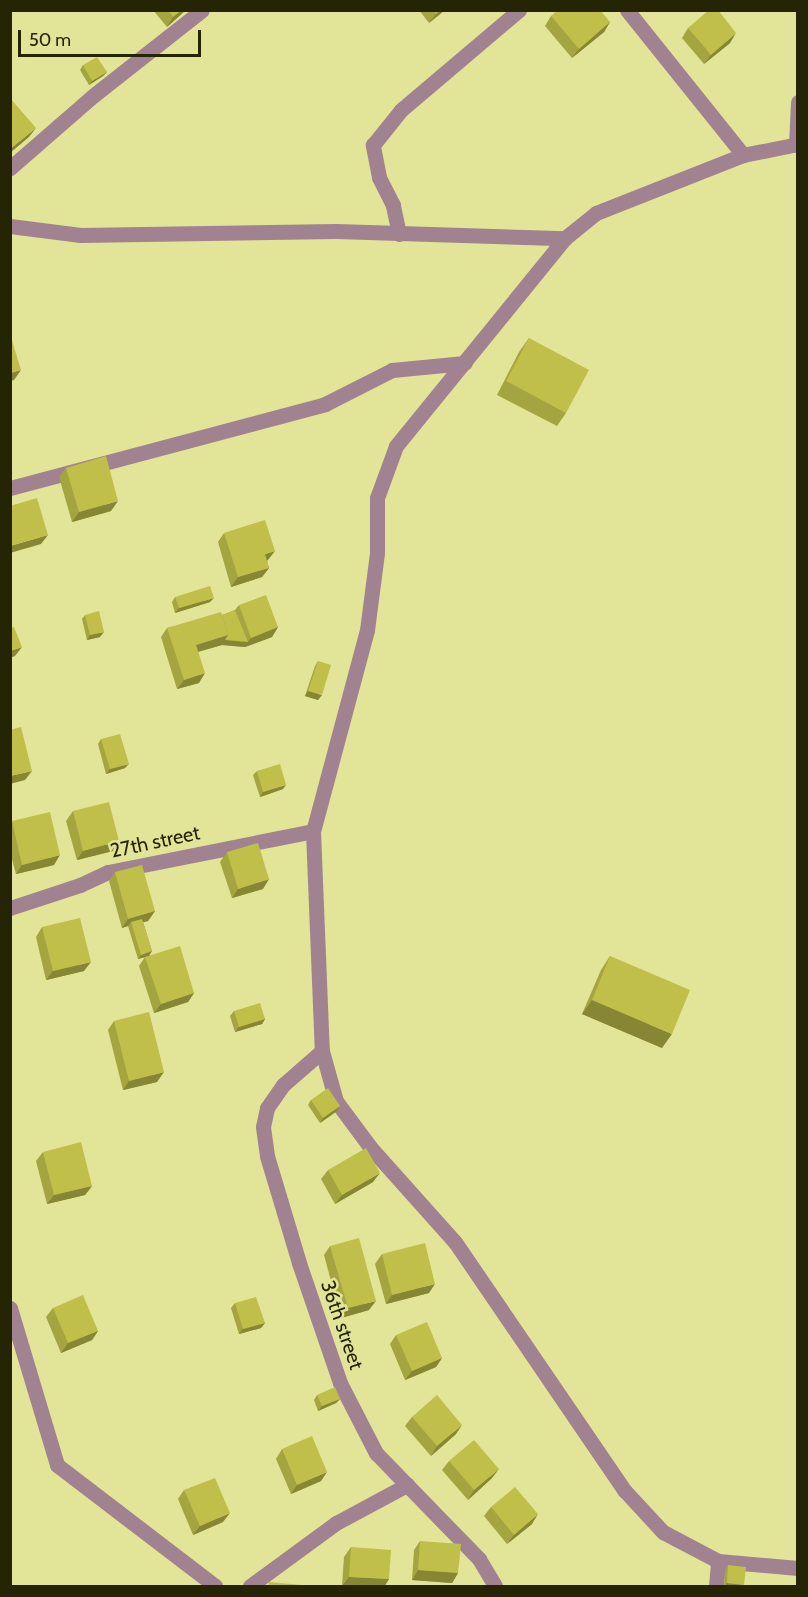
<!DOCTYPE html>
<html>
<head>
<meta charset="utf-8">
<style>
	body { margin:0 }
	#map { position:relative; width:808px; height:1597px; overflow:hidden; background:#e2e497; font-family:Cabin,sans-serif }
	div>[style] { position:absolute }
	.minor>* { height:15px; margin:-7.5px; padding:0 7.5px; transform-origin:7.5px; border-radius:7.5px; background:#a18290 }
	.wall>* { inset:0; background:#a4a440 }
	.shaded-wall>* { inset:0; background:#868634 }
	.building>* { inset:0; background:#bfbf4a }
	span { translate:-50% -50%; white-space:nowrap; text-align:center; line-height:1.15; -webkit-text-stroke:5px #e2e497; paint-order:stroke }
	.street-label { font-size:20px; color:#252506 }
	.frame { position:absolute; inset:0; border:12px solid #252506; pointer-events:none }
	.scale { position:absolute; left:18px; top:30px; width:183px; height:27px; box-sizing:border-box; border:3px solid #252506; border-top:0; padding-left:8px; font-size:18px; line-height:21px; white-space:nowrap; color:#252506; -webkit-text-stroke:4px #e2e497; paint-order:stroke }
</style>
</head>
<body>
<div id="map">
	<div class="minor">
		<div style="left:627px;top:10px;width:186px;rotate:51.3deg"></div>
		<div style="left:798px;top:144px;width:56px;rotate:168.7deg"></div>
		<div style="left:743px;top:155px;width:158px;rotate:158.5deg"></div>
		<div style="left:596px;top:213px;width:40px;rotate:141deg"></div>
		<div style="left:565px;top:238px;width:268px;rotate:129.1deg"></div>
		<div style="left:396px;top:446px;width:55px;rotate:110.1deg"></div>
		<div style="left:377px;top:498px;width:55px;rotate:90deg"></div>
		<div style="left:377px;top:553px;width:78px;rotate:97.4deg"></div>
		<div style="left:367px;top:630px;width:208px;rotate:105deg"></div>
		<div style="left:313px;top:831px;width:220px;rotate:87.7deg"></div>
		<div style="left:322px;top:1051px;width:52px;rotate:74.4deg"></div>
		<div style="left:336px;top:1101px;width:57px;rotate:53.5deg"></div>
		<div style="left:370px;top:1147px;width:127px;rotate:48.2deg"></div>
		<div style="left:455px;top:1242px;width:301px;rotate:55.7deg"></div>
		<div style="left:625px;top:1491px;width:56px;rotate:47.2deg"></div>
		<div style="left:663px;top:1532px;width:62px;rotate:27.8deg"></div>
		<div style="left:718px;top:1561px;width:80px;rotate:5deg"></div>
		<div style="left:796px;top:145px;width:43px;rotate:-87.3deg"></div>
		<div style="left:10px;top:168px;width:111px;rotate:-41deg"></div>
		<div style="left:94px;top:95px;width:137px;rotate:-38.2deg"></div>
		<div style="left:10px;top:226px;width:71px;rotate:7.3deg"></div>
		<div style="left:80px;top:235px;width:256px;rotate:-0.9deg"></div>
		<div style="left:336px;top:231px;width:229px;rotate:1.8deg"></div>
		<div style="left:399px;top:234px;width:30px;rotate:-102deg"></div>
		<div style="left:393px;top:205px;width:31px;rotate:-117deg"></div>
		<div style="left:379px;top:177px;width:33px;rotate:-101deg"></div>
		<div style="left:373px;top:145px;width:45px;rotate:-51.3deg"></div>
		<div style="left:401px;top:110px;width:155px;rotate:-40.3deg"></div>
		<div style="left:10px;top:488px;width:326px;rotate:-14.9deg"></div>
		<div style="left:325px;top:404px;width:75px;rotate:-26.9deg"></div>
		<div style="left:392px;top:370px;width:73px;rotate:-5.5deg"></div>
		<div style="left:10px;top:908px;width:74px;rotate:-18.2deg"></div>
		<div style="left:80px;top:885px;width:31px;rotate:-25deg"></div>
		<div style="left:108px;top:872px;width:209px;rotate:-11.3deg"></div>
		<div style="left:322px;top:1051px;width:52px;rotate:138.9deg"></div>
		<div style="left:283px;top:1085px;width:28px;rotate:125deg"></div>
		<div style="left:267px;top:1108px;width:19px;rotate:102deg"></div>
		<div style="left:263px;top:1127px;width:29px;rotate:82deg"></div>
		<div style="left:267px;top:1156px;width:112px;rotate:73.3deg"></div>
		<div style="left:299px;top:1263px;width:127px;rotate:71.1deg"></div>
		<div style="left:340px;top:1383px;width:79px;rotate:62.8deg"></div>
		<div style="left:376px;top:1453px;width:148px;rotate:45.8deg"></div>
		<div style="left:479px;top:1559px;width:31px;rotate:59deg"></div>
		<div style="left:10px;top:1308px;width:164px;rotate:73.3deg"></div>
		<div style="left:57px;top:1465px;width:199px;rotate:37.4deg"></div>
		<div style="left:250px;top:1586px;width:107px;rotate:-36.2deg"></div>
		<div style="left:336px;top:1523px;width:81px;rotate:-28.2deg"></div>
		<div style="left:716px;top:1586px;width:25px;rotate:-85deg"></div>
	</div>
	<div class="wall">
		<div style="clip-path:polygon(153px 10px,186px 10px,167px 27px)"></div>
		<div style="clip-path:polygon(419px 10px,445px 10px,429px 23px)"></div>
		<div style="clip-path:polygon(551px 16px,610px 22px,604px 32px,572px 58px,545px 26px)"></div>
		<div style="clip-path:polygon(688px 28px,730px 43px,704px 64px,682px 38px)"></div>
		<div style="clip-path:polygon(83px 65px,107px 72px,103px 76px,89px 85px,80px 70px)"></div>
		<div style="clip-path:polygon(529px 338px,566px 413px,557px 426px,497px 395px,519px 352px)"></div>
		<div style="clip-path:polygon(66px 468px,111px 511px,72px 522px,59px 477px)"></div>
		<div style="clip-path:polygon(224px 533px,268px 560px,267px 561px,269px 568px,262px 577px,231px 587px,218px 542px)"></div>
		<div style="clip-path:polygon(175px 597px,210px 602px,175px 613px,172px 602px)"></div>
		<div style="clip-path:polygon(239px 605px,278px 627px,272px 637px,245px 647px,222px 645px,198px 652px,199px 683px,177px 689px,161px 637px,167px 628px,222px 615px,235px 610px)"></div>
		<div style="clip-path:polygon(85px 615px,100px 637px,87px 640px,82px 619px)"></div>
		<div style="clip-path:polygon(318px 661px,318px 700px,305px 696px,315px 666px)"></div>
		<div style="clip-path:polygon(101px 739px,125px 768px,106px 774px,98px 744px)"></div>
		<div style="clip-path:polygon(257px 771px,283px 789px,260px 797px,253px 775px)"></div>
		<div style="clip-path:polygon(73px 811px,113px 851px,77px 860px,66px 821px)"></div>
		<div style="clip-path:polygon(12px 821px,54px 865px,16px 874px,10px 852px,10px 822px)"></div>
		<div style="clip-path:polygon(227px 852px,263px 889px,232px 898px,220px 862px)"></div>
		<div style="clip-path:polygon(115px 872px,155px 911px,148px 921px,143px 922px,152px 951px,149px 955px,194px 993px,188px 1002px,154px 1013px,139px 966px,145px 957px,138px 959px,128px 926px,122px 928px,109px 881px)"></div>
		<div style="clip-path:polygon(42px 927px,84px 971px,46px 980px,36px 937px)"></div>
		<div style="clip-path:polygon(610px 956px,662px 1048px,582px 1014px,601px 970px)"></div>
		<div style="clip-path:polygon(234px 1011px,265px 1019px,262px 1024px,235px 1032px,230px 1016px)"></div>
		<div style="clip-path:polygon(114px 1021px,157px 1082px,123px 1090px,108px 1030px)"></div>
		<div style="clip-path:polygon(311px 1100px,340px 1106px,337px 1111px,320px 1123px,308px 1105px)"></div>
		<div style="clip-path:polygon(43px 1152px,92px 1186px,85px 1195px,47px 1204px,36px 1161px)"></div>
		<div style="clip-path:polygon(328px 1170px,373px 1182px,335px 1204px,321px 1179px)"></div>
		<div style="clip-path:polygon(330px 1246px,369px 1310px,341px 1318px,324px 1255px)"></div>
		<div style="clip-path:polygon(382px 1254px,429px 1293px,386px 1304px,375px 1264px)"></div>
		<div style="clip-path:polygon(235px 1303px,265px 1323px,261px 1328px,239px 1334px,231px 1308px)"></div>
		<div style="clip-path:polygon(53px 1308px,98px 1331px,92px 1340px,61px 1353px,46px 1317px)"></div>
		<div style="clip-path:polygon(396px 1335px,442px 1358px,436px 1367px,405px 1380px,390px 1344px)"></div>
		<div style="clip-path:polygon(317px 1395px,340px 1399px,336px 1403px,318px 1411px,314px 1400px)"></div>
		<div style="clip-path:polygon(412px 1417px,456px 1434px,431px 1456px,405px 1426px)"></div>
		<div style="clip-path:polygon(282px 1449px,321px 1481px,291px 1494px,276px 1459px)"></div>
		<div style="clip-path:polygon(449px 1461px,492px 1478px,468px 1500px,442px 1470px)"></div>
		<div style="clip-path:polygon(184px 1490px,223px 1522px,193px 1535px,178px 1499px)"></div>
		<div style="clip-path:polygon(491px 1507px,532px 1524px,507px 1544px,484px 1516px)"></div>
		<div style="clip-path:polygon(420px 1541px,458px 1573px,452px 1583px,412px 1580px,414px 1550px)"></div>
		<div style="clip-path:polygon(351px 1547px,389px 1579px,384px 1587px,342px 1586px,344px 1557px)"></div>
		<div style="clip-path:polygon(728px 1565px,743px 1587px,724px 1587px,725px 1570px)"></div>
	</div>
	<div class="shaded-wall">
		<div style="clip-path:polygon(182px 10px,186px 10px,167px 27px,173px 17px)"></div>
		<div style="clip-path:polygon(440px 10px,445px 10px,429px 23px,436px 14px)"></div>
		<div style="clip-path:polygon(610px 22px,604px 32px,572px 58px,579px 49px)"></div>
		<div style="clip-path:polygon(736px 33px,730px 43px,704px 64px,711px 55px)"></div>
		<div style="clip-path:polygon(107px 72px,103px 76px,89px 85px,92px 81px)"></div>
		<div style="clip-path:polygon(36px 128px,29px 137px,10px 153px,10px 149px)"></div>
		<div style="clip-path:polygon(21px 370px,14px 380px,10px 381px,10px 373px)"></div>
		<div style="clip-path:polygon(118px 501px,111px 511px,72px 522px,79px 512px)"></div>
		<div style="clip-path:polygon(48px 535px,41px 544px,10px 553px,10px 546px)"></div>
		<div style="clip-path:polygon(275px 551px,268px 560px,258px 563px,265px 554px)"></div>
		<div style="clip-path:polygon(269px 568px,262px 577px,231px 587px,238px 577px)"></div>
		<div style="clip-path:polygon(214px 598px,210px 602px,175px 613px,179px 608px)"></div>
		<div style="clip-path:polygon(278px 627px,272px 637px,245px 647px,222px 645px,190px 654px,196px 645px,228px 635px,248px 642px,251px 638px)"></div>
		<div style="clip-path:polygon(104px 632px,100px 637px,87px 640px,90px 635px)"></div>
		<div style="clip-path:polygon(22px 647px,15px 656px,10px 658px,10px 651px)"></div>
		<div style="clip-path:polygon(205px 673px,199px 683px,177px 689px,184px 680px)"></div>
		<div style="clip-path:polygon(308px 691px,322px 695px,318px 700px,305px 696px)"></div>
		<div style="clip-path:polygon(129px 764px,125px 768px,106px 774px,110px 769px)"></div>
		<div style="clip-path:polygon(32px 771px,25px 780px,10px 784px,10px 776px)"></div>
		<div style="clip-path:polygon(286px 785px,283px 789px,260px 797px,263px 792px)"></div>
		<div style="clip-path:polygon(119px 841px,113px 851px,77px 860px,83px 851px)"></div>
		<div style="clip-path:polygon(60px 855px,54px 865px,16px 874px,22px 865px)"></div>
		<div style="clip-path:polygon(269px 879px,263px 889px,232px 898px,238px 889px)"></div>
		<div style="clip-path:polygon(155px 911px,148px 921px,132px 925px,131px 922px,128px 926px,122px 928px,128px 919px)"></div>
		<div style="clip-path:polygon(152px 951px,149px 956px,138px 959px,141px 955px)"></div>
		<div style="clip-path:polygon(91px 962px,84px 971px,46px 980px,53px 971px)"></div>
		<div style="clip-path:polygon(194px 993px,188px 1002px,154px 1013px,161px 1004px)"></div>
		<div style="clip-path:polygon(592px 1000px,672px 1034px,662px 1048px,582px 1014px)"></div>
		<div style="clip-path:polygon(265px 1019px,262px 1024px,235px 1032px,239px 1027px)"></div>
		<div style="clip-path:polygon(164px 1072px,157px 1082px,123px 1090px,129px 1081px)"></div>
		<div style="clip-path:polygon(340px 1106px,337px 1111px,320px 1123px,323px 1118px)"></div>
		<div style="clip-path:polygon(380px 1173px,373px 1182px,335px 1204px,342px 1195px)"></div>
		<div style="clip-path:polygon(92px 1186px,85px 1195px,47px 1204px,54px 1195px)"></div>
		<div style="clip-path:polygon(435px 1284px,429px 1293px,386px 1304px,392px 1295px)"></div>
		<div style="clip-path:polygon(376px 1301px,369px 1310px,341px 1318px,348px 1308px)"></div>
		<div style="clip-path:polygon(265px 1323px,261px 1328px,239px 1334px,243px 1329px)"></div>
		<div style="clip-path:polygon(98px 1331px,92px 1340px,61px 1353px,68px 1343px)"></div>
		<div style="clip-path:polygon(442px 1358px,436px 1367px,405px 1380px,412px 1371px)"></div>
		<div style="clip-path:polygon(340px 1399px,336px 1403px,318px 1411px,322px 1406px)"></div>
		<div style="clip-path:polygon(462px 1425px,456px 1434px,431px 1456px,437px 1446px)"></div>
		<div style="clip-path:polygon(499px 1469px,492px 1478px,468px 1500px,474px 1490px)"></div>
		<div style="clip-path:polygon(327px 1472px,321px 1481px,291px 1494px,297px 1485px)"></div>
		<div style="clip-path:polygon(230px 1513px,223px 1522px,193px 1535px,200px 1526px)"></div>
		<div style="clip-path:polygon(538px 1514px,532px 1524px,507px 1544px,514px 1535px)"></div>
		<div style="clip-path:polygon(418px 1570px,458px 1573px,452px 1583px,412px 1580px)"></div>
		<div style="clip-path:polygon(349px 1577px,389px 1579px,384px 1587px,342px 1586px)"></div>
		<div style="clip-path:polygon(727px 1583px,744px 1585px,743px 1587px,724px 1587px)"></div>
	</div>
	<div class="building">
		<div style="clip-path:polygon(168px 10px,182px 10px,173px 17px)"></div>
		<div style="clip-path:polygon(433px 10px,440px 10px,436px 14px)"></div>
		<div style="clip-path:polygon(558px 10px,600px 10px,610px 22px,579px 49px,551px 16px)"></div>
		<div style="clip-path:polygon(709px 10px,718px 10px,736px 33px,711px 55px,688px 28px)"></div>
		<div style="clip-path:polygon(97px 57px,107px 72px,92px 81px,83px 65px)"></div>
		<div style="clip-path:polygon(10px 98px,36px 128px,10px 149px)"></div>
		<div style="clip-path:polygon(10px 334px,21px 370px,10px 373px)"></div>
		<div style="clip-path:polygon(529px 338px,589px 370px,566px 413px,506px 381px)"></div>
		<div style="clip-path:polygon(106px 456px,118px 501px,79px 512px,66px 468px)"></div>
		<div style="clip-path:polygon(37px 498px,48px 535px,10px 546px,10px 506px)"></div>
		<div style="clip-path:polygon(265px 520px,275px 551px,265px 554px,269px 568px,238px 577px,224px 533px)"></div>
		<div style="clip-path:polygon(210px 586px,214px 598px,179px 608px,175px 597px)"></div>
		<div style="clip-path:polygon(266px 595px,278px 627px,251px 638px,239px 605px)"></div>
		<div style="clip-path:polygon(235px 610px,248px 642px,225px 640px,228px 635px,222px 615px)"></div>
		<div style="clip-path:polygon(99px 611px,104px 632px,90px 635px,85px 615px)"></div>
		<div style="clip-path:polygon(221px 612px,228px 635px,196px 645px,205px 673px,184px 680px,167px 628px)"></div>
		<div style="clip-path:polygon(14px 627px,22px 647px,10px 651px,10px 628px)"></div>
		<div style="clip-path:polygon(318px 661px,331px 665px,322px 695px,308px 691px)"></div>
		<div style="clip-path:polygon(21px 727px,32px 771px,10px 776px,10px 730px)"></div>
		<div style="clip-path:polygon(120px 734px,129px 764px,110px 769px,101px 739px)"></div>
		<div style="clip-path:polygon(280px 764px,286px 785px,263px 792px,257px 771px)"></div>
		<div style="clip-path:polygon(109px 802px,119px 841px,83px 851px,73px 811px)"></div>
		<div style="clip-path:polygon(50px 812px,60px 855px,22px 865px,12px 821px)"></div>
		<div style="clip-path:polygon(258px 843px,269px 879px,238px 889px,227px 852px)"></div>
		<div style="clip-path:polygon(142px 865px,155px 911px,128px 919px,115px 872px)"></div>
		<div style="clip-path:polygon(80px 918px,91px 962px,53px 971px,42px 927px)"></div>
		<div style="clip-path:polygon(142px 919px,152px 951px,141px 955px,131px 922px)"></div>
		<div style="clip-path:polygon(180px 946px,194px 993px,161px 1004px,145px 957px)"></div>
		<div style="clip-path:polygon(610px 956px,690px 990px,672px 1034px,592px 1000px)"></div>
		<div style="clip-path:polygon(260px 1003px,265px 1019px,239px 1027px,234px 1011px)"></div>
		<div style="clip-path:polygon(149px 1012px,164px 1072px,129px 1081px,114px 1021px)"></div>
		<div style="clip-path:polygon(328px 1088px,340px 1106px,323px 1118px,311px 1100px)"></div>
		<div style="clip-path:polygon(81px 1142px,92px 1186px,54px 1195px,43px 1152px)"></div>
		<div style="clip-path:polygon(366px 1148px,380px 1173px,342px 1195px,328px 1170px)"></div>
		<div style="clip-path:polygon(359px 1238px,376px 1301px,348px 1308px,330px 1246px)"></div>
		<div style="clip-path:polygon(425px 1243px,435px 1284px,392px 1295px,382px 1254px)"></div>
		<div style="clip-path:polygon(83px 1295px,98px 1331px,68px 1343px,53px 1308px)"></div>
		<div style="clip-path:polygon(256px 1297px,265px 1323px,243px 1329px,235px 1303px)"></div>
		<div style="clip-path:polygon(427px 1322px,442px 1358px,412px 1371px,396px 1335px)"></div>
		<div style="clip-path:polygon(335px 1387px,340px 1399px,322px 1406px,317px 1395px)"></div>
		<div style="clip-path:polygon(437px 1395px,462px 1425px,437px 1446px,412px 1417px)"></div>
		<div style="clip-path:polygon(312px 1436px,327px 1472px,297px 1485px,282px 1449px)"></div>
		<div style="clip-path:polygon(474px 1440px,499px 1469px,474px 1490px,449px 1461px)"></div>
		<div style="clip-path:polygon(215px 1478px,230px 1513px,200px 1526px,184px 1490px)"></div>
		<div style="clip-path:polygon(515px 1487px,538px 1514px,514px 1535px,491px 1507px)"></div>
		<div style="clip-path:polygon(420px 1541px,461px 1544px,458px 1573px,418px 1570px)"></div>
		<div style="clip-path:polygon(351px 1547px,391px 1550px,389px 1579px,349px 1577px)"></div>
		<div style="clip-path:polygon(728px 1565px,746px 1567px,744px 1585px,727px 1583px)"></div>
		<div style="clip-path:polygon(269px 1582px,302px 1585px,301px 1587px,268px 1587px)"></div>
	</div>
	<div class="street-label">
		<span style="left:155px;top:842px;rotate:-12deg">27th street</span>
		<span style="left:342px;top:1325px;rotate:71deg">36th street</span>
	</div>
	<div class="frame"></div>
	<div class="scale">50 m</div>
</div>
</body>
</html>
